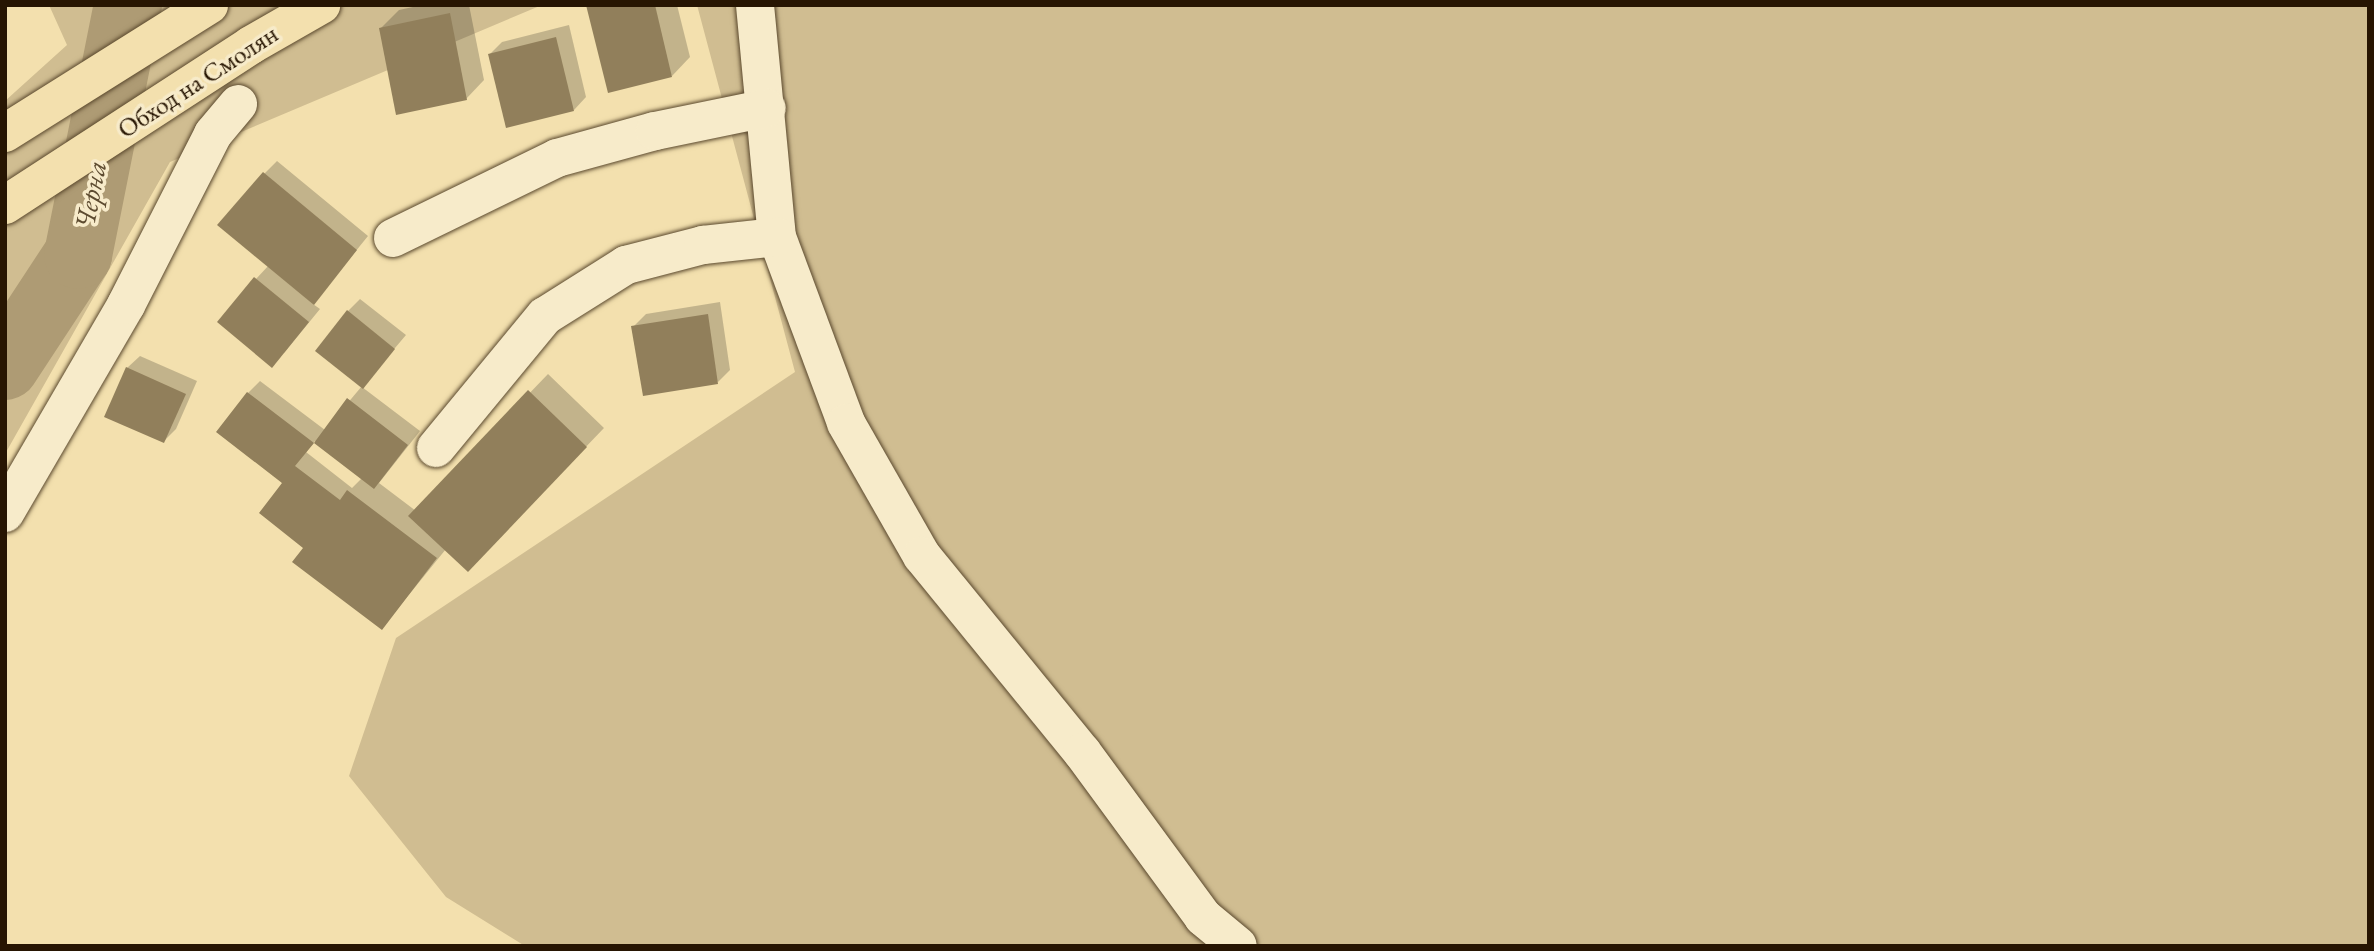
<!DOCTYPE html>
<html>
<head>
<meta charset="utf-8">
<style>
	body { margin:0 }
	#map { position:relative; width:2374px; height:951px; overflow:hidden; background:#f3e0ae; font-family:"EB Garamond",serif }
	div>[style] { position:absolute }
	.green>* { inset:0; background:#d0bd91 }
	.shadow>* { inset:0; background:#0003 }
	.river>* { height:68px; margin:-34px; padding:0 34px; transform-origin:34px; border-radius:34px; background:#ae9b74 }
	.building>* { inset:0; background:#917f5b }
	.roads { filter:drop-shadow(0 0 2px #5a482d) drop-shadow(0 0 2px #5a482d) }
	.minor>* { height:38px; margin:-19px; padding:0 19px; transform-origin:19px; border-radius:19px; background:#f7ebca }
	.major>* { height:38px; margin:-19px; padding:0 19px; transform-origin:19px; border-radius:19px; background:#f3e0ae }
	span { translate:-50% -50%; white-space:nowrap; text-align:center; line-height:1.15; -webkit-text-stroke:7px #f7ebca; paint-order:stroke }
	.street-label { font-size:26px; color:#271502 }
	.water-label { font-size:28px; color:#5d4b30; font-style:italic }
	.frame { position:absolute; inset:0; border:7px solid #271502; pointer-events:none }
</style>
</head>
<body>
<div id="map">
	<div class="green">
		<div style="clip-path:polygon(49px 5px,542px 5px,170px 162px,5px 454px,5px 101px,67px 45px)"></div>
		<div style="clip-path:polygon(697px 5px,2369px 5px,2369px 946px,525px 946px,446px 897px,349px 776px,396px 638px,795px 372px)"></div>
	</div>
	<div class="shadow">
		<div style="clip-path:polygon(422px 5px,469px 5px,484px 80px,466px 99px,381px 28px,399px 10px)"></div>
		<div style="clip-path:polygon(588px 5px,677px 5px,690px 57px,672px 76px)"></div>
		<div style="clip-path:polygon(569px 25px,586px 97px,574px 110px,490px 54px,502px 42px)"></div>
		<div style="clip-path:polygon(277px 161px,368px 236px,313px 304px,320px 309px,284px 353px,256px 279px,269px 265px,264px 174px)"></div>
		<div style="clip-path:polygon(evenodd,360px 299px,406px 335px,362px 387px,420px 431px,379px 483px,416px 511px,548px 374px,604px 428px,486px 551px,446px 549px,382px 628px,306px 547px,248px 393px,260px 381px,325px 430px,362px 386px,348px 311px,360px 299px,315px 441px,362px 478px,352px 488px,306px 452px,315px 441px)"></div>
		<div style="clip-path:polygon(720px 302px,730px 370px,718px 382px,633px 327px,646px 314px)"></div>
		<div style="clip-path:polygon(140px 356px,197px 381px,176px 429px,164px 441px,127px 368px)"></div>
	</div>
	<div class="river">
		<div style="left:5px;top:366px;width:133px;rotate:-56.7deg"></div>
		<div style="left:78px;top:255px;width:255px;rotate:-78.7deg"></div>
	</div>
	<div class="building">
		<div style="clip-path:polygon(586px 5px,655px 5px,672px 77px,608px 93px)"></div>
		<div style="clip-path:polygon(450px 13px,467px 100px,396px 115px,379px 28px)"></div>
		<div style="clip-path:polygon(556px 37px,574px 111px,506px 128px,488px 54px)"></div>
		<div style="clip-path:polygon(263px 172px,357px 250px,314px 305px,217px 225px)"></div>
		<div style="clip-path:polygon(254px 277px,309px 322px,272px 368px,217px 322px)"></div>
		<div style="clip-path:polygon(347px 310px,395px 349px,363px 389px,315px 351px)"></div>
		<div style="clip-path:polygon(708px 314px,718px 384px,643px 396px,631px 326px)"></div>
		<div style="clip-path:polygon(126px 367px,186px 394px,164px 443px,104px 417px)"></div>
		<div style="clip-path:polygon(528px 390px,587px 447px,468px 572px,408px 516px)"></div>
		<div style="clip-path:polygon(247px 392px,314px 443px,347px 398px,408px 445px,374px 489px,314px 443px,295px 466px,340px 500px,347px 490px,437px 558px,382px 630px,292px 562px,303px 548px,259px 513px,282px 483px,216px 432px)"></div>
	</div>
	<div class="roads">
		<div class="minor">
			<div style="left:755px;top:5px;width:233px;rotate:84.6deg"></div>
			<div style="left:777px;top:237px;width:198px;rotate:69.6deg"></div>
			<div style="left:846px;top:423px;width:153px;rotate:60.3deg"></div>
			<div style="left:922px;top:556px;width:253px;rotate:50.8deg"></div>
			<div style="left:1082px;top:752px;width:205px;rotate:53.7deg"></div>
			<div style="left:1203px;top:917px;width:45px;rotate:39.6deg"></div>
			<div style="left:393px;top:238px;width:182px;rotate:-26deg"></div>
			<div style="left:557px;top:158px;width:102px;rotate:-15.4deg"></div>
			<div style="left:655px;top:131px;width:114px;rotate:-11.6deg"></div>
			<div style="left:436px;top:448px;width:171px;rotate:-50.5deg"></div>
			<div style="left:545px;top:316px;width:96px;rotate:-32.2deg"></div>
			<div style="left:626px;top:265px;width:80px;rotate:-14.6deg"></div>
			<div style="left:703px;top:245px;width:74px;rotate:-6.2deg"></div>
			<div style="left:5px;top:513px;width:241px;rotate:-59.8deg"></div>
			<div style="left:126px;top:305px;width:192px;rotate:-63deg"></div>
			<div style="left:213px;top:134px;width:39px;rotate:-50deg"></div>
		</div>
		<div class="major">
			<div style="left:5px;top:133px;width:241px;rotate:-32.1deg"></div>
			<div style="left:5px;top:205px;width:293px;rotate:-33deg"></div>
			<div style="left:251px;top:45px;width:81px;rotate:-29.7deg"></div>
		</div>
	</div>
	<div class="street-label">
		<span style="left:198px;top:82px;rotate:-33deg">Обход на Смолян</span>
	</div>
	<div class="water-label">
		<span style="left:90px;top:195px;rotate:-79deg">Черна</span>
	</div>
	<div class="frame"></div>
</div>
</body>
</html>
